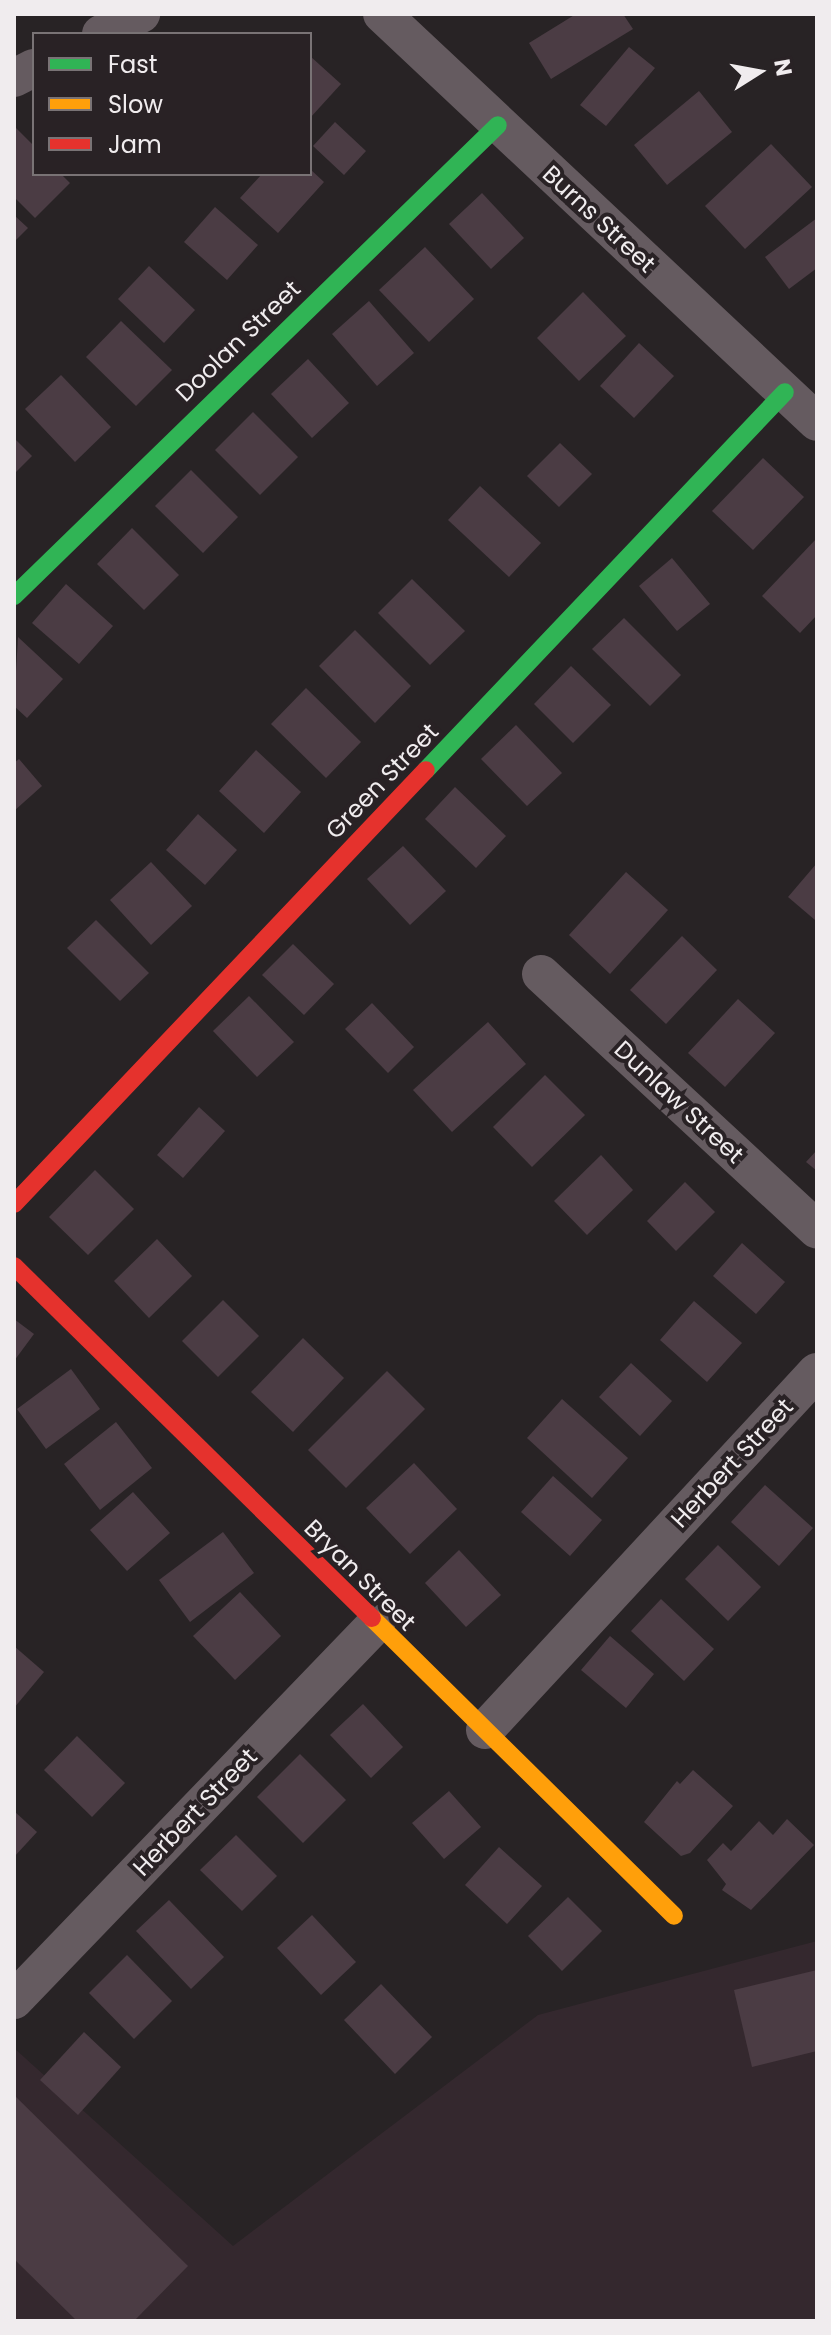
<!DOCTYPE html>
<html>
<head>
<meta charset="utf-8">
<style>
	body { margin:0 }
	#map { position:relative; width:831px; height:2335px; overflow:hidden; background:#282325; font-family:Poppins,sans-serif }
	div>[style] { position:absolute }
	.built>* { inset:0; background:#34282e }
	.building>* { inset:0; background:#4b3c44 }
	.street>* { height:38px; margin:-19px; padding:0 19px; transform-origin:19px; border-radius:19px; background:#655b60 }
	.fast>* { height:18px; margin:-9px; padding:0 9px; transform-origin:9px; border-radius:9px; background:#30b455 }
	.slow>* { height:18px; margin:-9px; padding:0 9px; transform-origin:9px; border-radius:9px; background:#ff9f0a }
	.jam>* { height:18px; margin:-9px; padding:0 9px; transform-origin:9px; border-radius:9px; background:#e5322d }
	span { translate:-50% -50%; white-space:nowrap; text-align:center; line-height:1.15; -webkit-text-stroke:8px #292225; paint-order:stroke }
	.street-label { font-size:24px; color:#f0ecee }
	.frame { position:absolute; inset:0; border:16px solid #f0ecee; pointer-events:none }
	.legend { position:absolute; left:32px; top:32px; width:280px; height:144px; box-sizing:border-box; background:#292225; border:2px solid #797375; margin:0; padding:10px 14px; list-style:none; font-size:24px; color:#f0ecee }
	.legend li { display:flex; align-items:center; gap:16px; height:40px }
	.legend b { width:40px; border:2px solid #797375 }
	.north { position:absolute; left:719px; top:32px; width:80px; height:80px; -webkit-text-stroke:6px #292225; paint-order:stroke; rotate:79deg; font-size:22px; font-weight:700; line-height:32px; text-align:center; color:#f0ecee }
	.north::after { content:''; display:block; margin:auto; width:28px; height:36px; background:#f0ecee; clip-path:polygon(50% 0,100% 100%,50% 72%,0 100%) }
</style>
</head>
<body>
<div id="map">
	<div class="built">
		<div style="clip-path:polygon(817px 1941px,817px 2321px,14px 2321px,14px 2048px,233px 2246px,538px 2015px)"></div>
	</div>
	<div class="building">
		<div style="clip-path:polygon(576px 14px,623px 14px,633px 29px,551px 79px,529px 43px)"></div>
		<div style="clip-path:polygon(629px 47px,655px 68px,606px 126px,580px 105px)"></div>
		<div style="clip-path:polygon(310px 56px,341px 84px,310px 118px)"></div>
		<div style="clip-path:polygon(699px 91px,732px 132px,667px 185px,634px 145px)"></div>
		<div style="clip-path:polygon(335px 122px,366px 151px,344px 175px,313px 146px)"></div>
		<div style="clip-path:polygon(14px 126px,34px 146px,34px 174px,61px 174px,70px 183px,35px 218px,14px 197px)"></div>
		<div style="clip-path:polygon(771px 144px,812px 187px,745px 249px,705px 206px)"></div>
		<div style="clip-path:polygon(310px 169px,324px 182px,278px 233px,240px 198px,262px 174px,310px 174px)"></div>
		<div style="clip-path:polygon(482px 193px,524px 238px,491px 269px,449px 224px)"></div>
		<div style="clip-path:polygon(215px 207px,258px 245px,227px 280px,184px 242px)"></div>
		<div style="clip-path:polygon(14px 215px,28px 228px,14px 242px)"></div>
		<div style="clip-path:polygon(817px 218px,817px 268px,789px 289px,765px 257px)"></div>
		<div style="clip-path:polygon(425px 247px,474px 299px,429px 342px,379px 290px)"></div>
		<div style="clip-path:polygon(149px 266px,195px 310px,164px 343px,118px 299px)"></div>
		<div style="clip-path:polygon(583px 292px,626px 336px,579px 381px,537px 338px)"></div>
		<div style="clip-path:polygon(369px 301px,414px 353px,377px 386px,332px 334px)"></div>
		<div style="clip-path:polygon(121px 321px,172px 370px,136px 406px,86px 357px)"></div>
		<div style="clip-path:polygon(639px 343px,674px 376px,634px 418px,600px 386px)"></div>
		<div style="clip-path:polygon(308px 359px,349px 403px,312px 438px,271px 394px)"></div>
		<div style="clip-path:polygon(61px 375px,111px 427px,75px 462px,25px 409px)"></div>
		<div style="clip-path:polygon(253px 412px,298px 457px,260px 495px,215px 450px)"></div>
		<div style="clip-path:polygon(14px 438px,32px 456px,14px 474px)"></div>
		<div style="clip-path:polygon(560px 443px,592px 474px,559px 507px,527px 476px)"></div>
		<div style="clip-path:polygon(763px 458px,804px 497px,753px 550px,712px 511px)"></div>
		<div style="clip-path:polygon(191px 470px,238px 517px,203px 553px,155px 506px)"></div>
		<div style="clip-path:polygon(480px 486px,541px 543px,509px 577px,448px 520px)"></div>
		<div style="clip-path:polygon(132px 528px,179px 575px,144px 610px,97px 564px)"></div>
		<div style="clip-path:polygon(817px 538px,817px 615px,800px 633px,762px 596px)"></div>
		<div style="clip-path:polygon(672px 558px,710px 604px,677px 631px,639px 586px)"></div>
		<div style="clip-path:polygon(412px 579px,465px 631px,430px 665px,378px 613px)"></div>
		<div style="clip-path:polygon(66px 584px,113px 626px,79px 664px,32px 623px)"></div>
		<div style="clip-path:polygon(624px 618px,681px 675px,650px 706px,592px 649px)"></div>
		<div style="clip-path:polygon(355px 630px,411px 686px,375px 723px,319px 666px)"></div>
		<div style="clip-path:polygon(18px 637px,63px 679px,27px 718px,14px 706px)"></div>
		<div style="clip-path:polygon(571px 666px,611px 705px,573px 743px,534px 704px)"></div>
		<div style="clip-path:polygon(306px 688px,361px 742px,326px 778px,271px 724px)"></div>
		<div style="clip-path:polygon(516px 725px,562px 773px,527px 806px,481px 759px)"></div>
		<div style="clip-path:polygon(256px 750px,301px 792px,264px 833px,219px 791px)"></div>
		<div style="clip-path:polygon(19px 759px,42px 786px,14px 811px,14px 763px)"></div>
		<div style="clip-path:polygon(455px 787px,506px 836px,476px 868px,425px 819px)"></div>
		<div style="clip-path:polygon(198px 814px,237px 850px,205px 885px,166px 850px)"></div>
		<div style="clip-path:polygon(403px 846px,446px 891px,410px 925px,367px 879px)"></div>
		<div style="clip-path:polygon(151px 862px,192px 906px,151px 945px,110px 900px)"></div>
		<div style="clip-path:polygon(817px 863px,817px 919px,815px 920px,788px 897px)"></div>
		<div style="clip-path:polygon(626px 872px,668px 910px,610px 974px,569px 935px)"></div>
		<div style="clip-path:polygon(96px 920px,149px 973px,120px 1001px,67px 948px)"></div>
		<div style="clip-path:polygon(682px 936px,717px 970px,666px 1024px,630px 990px)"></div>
		<div style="clip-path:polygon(293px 944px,334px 984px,304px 1015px,262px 975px)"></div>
		<div style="clip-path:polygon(249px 996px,294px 1042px,257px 1077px,213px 1031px)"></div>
		<div style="clip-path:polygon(738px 999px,775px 1033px,725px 1087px,688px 1053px)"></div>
		<div style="clip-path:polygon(372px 1003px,414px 1047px,388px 1073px,345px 1029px)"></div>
		<div style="clip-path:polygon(488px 1022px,526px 1064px,452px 1132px,413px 1090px)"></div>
		<div style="clip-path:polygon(545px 1075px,585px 1115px,532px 1167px,493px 1127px)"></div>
		<div style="clip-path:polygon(199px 1107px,225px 1131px,183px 1178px,157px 1155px)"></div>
		<div style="clip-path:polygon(817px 1150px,817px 1171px,806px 1162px)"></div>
		<div style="clip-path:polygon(601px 1155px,633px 1190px,587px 1235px,554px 1201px)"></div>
		<div style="clip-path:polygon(95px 1170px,134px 1209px,88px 1255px,49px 1217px)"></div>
		<div style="clip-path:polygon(685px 1182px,715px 1212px,676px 1251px,647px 1221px)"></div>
		<div style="clip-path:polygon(157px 1239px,192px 1276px,149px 1318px,114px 1281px)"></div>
		<div style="clip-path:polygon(742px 1243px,785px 1282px,756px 1314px,713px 1276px)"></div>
		<div style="clip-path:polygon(223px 1300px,259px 1336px,218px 1377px,182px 1341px)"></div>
		<div style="clip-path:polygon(694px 1301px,742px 1343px,707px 1382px,660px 1340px)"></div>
		<div style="clip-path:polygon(14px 1319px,34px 1334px,14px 1361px)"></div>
		<div style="clip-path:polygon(303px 1338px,344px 1378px,293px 1432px,251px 1392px)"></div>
		<div style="clip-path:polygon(631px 1363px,672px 1401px,640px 1436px,599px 1397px)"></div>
		<div style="clip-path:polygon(71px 1369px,100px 1409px,46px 1449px,17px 1409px)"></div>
		<div style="clip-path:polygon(387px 1371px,425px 1409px,346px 1488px,308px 1450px)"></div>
		<div style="clip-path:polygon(562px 1399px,628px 1458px,592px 1498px,527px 1438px)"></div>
		<div style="clip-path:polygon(116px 1422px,152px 1468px,100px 1510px,64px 1464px)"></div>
		<div style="clip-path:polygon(414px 1463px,457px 1509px,410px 1554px,366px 1508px)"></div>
		<div style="clip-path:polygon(553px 1476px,602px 1520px,570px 1556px,521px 1512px)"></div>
		<div style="clip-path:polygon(765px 1485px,813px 1528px,779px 1566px,731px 1522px)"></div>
		<div style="clip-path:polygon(133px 1492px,170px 1533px,127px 1571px,90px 1530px)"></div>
		<div style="clip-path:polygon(223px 1532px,254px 1573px,190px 1622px,159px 1580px)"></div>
		<div style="clip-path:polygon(718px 1545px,761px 1587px,728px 1621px,685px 1579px)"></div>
		<div style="clip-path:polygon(459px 1550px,501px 1595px,466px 1627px,425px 1583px)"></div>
		<div style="clip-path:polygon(240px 1592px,281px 1636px,235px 1680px,193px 1636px)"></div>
		<div style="clip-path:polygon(661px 1599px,714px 1649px,684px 1681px,631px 1631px)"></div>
		<div style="clip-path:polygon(610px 1636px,654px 1674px,626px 1708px,581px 1670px)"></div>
		<div style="clip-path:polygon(14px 1646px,44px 1672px,14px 1708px)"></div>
		<div style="clip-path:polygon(363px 1704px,403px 1747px,371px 1778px,330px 1735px)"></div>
		<div style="clip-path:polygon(77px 1736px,125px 1783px,92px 1817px,44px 1770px)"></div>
		<div style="clip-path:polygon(300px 1754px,346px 1800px,303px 1843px,257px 1797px)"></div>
		<div style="clip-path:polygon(693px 1770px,733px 1806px,690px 1853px,681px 1856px,644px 1822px,677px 1781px,680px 1784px)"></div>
		<div style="clip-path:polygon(449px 1791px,481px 1827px,444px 1859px,412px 1823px)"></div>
		<div style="clip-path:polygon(14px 1811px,37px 1832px,14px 1857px)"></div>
		<div style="clip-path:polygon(787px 1819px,814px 1845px,751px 1910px,722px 1890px,726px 1884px,707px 1860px,723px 1843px,731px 1851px,759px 1821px,773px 1835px)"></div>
		<div style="clip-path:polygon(236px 1835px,277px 1876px,242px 1911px,200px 1870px)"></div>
		<div style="clip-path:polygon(499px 1847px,542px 1886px,507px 1924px,465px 1885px)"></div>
		<div style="clip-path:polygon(568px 1897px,602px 1931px,562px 1971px,528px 1936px)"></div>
		<div style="clip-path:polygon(169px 1900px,224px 1957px,191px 1989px,136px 1931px)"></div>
		<div style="clip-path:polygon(312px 1915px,356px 1962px,321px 1995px,277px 1948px)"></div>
		<div style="clip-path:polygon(127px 1955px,172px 2001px,134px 2039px,89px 1993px)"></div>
		<div style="clip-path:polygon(817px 1970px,817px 2051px,752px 2067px,734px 1990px)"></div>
		<div style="clip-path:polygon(381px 1984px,432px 2037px,395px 2074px,344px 2020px)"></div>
		<div style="clip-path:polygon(84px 2032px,121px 2067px,78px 2115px,40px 2080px)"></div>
		<div style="clip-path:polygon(14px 2095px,188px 2266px,134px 2321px,77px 2321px,14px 2259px)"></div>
	</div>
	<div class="street">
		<div style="left:382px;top:14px;width:596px;rotate:43.17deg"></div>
		<div style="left:101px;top:34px;width:45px;rotate:-26.6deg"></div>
		<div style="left:14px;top:78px;width:22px;rotate:-27deg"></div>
		<div style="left:541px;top:974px;width:376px;rotate:42.8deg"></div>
		<div style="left:485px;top:1730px;width:488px;rotate:-47.2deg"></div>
		<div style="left:14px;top:2000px;width:522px;rotate:-46.09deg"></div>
	</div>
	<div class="fast">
		<div style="left:14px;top:596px;width:675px;rotate:-44.22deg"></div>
		<div style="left:426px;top:770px;width:521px;rotate:-46.48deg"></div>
	</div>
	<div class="slow">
		<div style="left:372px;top:1618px;width:424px;rotate:44.6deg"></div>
	</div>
	<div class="jam">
		<div style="left:14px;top:1204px;width:598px;rotate:-46.49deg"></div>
		<div style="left:14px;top:1266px;width:502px;rotate:44.52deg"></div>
	</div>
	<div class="street-label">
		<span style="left:599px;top:219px;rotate:43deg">Burns Street</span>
		<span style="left:238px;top:341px;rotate:-44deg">Doolan Street</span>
		<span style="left:382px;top:781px;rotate:-46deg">Green Street</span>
		<span style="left:679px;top:1102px;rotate:43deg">Dunlaw Street</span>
		<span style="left:732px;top:1463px;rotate:-47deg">Herbert Street</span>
		<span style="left:360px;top:1575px;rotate:45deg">Bryan Street</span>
		<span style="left:195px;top:1812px;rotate:-46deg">Herbert Street</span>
	</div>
	<div class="frame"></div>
	<ul class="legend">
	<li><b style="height:10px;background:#30b455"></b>Fast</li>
	<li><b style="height:10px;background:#ff9f0a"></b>Slow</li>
	<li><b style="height:10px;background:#e5322d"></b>Jam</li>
	</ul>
	<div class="north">N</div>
</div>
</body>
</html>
